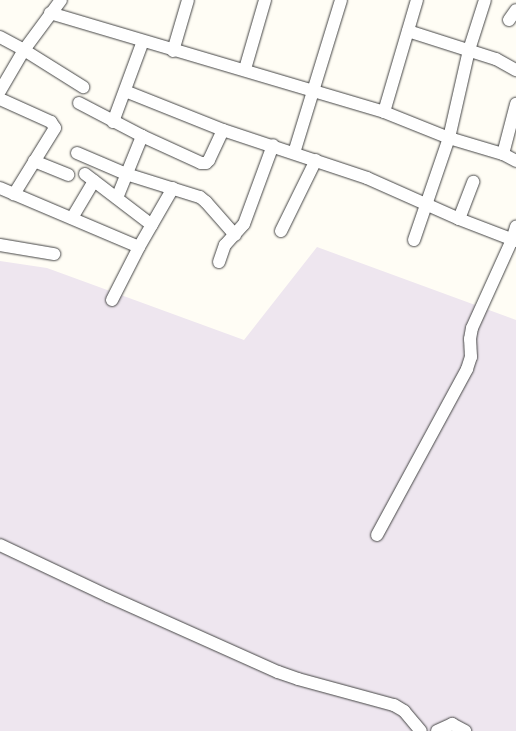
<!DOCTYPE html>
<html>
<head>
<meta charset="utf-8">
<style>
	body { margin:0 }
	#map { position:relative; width:516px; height:731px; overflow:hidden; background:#fffdf5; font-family:Literata,serif }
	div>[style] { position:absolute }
	.industrial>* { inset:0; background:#eee6ef }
	.roads { filter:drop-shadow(0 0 1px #444) drop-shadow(0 0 1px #444) }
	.minor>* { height:12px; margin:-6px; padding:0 6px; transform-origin:6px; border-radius:6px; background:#fff }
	span { translate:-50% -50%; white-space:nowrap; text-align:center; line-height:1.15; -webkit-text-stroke:4px #fff; paint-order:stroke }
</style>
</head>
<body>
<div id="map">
	<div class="industrial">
		<div style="clip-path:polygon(317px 247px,516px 320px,516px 731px,0 731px,0 261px,47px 268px,244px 340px)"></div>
	</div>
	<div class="roads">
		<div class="minor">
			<div style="left:50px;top:13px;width:348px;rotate:16.5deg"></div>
			<div style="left:384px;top:112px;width:70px;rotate:21.8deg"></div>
			<div style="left:449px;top:138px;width:56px;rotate:16.5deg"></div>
			<div style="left:503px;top:154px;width:15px;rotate:28deg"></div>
			<div style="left:509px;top:20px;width:12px;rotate:-55deg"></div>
			<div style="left:408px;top:31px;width:92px;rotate:17.7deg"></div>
			<div style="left:496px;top:59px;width:23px;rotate:29deg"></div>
			<div style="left:0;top:37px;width:27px;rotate:28deg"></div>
			<div style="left:24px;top:50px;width:70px;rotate:32.1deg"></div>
			<div style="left:173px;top:51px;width:53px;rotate:-73.6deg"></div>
			<div style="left:245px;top:69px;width:72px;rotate:-73.8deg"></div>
			<div style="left:0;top:91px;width:48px;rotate:-59.7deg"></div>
			<div style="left:24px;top:50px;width:62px;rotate:-53.5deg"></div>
			<div style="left:125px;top:91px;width:105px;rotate:21.7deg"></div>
			<div style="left:223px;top:130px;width:152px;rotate:18.4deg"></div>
			<div style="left:367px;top:178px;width:101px;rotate:24deg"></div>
			<div style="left:459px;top:219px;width:61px;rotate:21.1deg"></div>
			<div style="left:0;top:99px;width:56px;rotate:24.3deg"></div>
			<div style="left:51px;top:122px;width:7px;rotate:56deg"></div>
			<div style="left:55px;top:128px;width:78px;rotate:121.8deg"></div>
			<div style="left:79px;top:103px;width:71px;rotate:27.6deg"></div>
			<div style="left:142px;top:136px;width:65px;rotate:24.6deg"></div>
			<div style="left:201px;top:163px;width:5px"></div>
			<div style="left:206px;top:163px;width:4px;rotate:-45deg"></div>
			<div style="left:209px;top:160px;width:33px;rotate:-65deg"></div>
			<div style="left:384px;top:112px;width:117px;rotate:-73.6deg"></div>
			<div style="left:113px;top:122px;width:86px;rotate:-69.7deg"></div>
			<div style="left:77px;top:153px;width:53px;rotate:23.2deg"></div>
			<div style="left:126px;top:174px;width:77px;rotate:17.3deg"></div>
			<div style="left:200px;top:197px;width:8px;rotate:40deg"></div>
			<div style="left:206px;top:202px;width:44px;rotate:48.7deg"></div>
			<div style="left:294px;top:153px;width:160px;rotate:-72.9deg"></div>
			<div style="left:503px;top:154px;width:52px;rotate:-75.4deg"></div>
			<div style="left:34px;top:161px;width:37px;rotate:22deg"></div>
			<div style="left:85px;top:174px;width:84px;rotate:37.3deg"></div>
			<div style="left:0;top:188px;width:151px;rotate:23deg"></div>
			<div style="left:117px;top:198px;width:67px;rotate:-68deg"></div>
			<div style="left:72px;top:218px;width:43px;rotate:-59.3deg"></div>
			<div style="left:459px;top:219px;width:40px;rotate:-69deg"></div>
			<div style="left:281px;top:231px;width:79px;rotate:-63.8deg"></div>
			<div style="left:414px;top:240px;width:108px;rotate:-71.1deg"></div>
			<div style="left:449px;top:138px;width:90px;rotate:-77.2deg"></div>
			<div style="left:469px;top:50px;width:52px;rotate:-72.3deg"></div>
			<div style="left:0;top:245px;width:55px;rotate:9.5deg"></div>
			<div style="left:219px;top:262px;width:18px;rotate:-71deg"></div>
			<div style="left:225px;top:245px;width:28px;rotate:-48deg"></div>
			<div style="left:244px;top:224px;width:84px;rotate:-69.8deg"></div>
			<div style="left:112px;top:300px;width:59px;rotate:-63deg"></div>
			<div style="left:139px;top:247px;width:68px;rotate:-60deg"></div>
			<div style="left:377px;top:535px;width:189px;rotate:-61.5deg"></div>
			<div style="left:467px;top:369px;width:13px;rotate:-72deg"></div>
			<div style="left:471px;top:357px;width:18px;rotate:-93deg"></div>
			<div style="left:470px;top:339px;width:11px;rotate:-80deg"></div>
			<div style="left:472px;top:328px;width:97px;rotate:-65.6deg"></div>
			<div style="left:512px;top:240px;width:14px;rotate:-73deg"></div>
			<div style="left:0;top:545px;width:119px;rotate:25.3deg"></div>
			<div style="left:108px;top:596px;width:186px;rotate:24.1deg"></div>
			<div style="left:278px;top:672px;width:21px;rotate:19deg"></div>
			<div style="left:298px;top:679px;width:99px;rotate:15.2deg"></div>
			<div style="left:394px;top:705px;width:12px;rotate:31deg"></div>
			<div style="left:404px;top:711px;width:26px;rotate:50deg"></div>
			<div style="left:437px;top:731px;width:17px;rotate:-25deg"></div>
			<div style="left:452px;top:724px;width:15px;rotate:28deg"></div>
		</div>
	</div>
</div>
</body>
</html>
